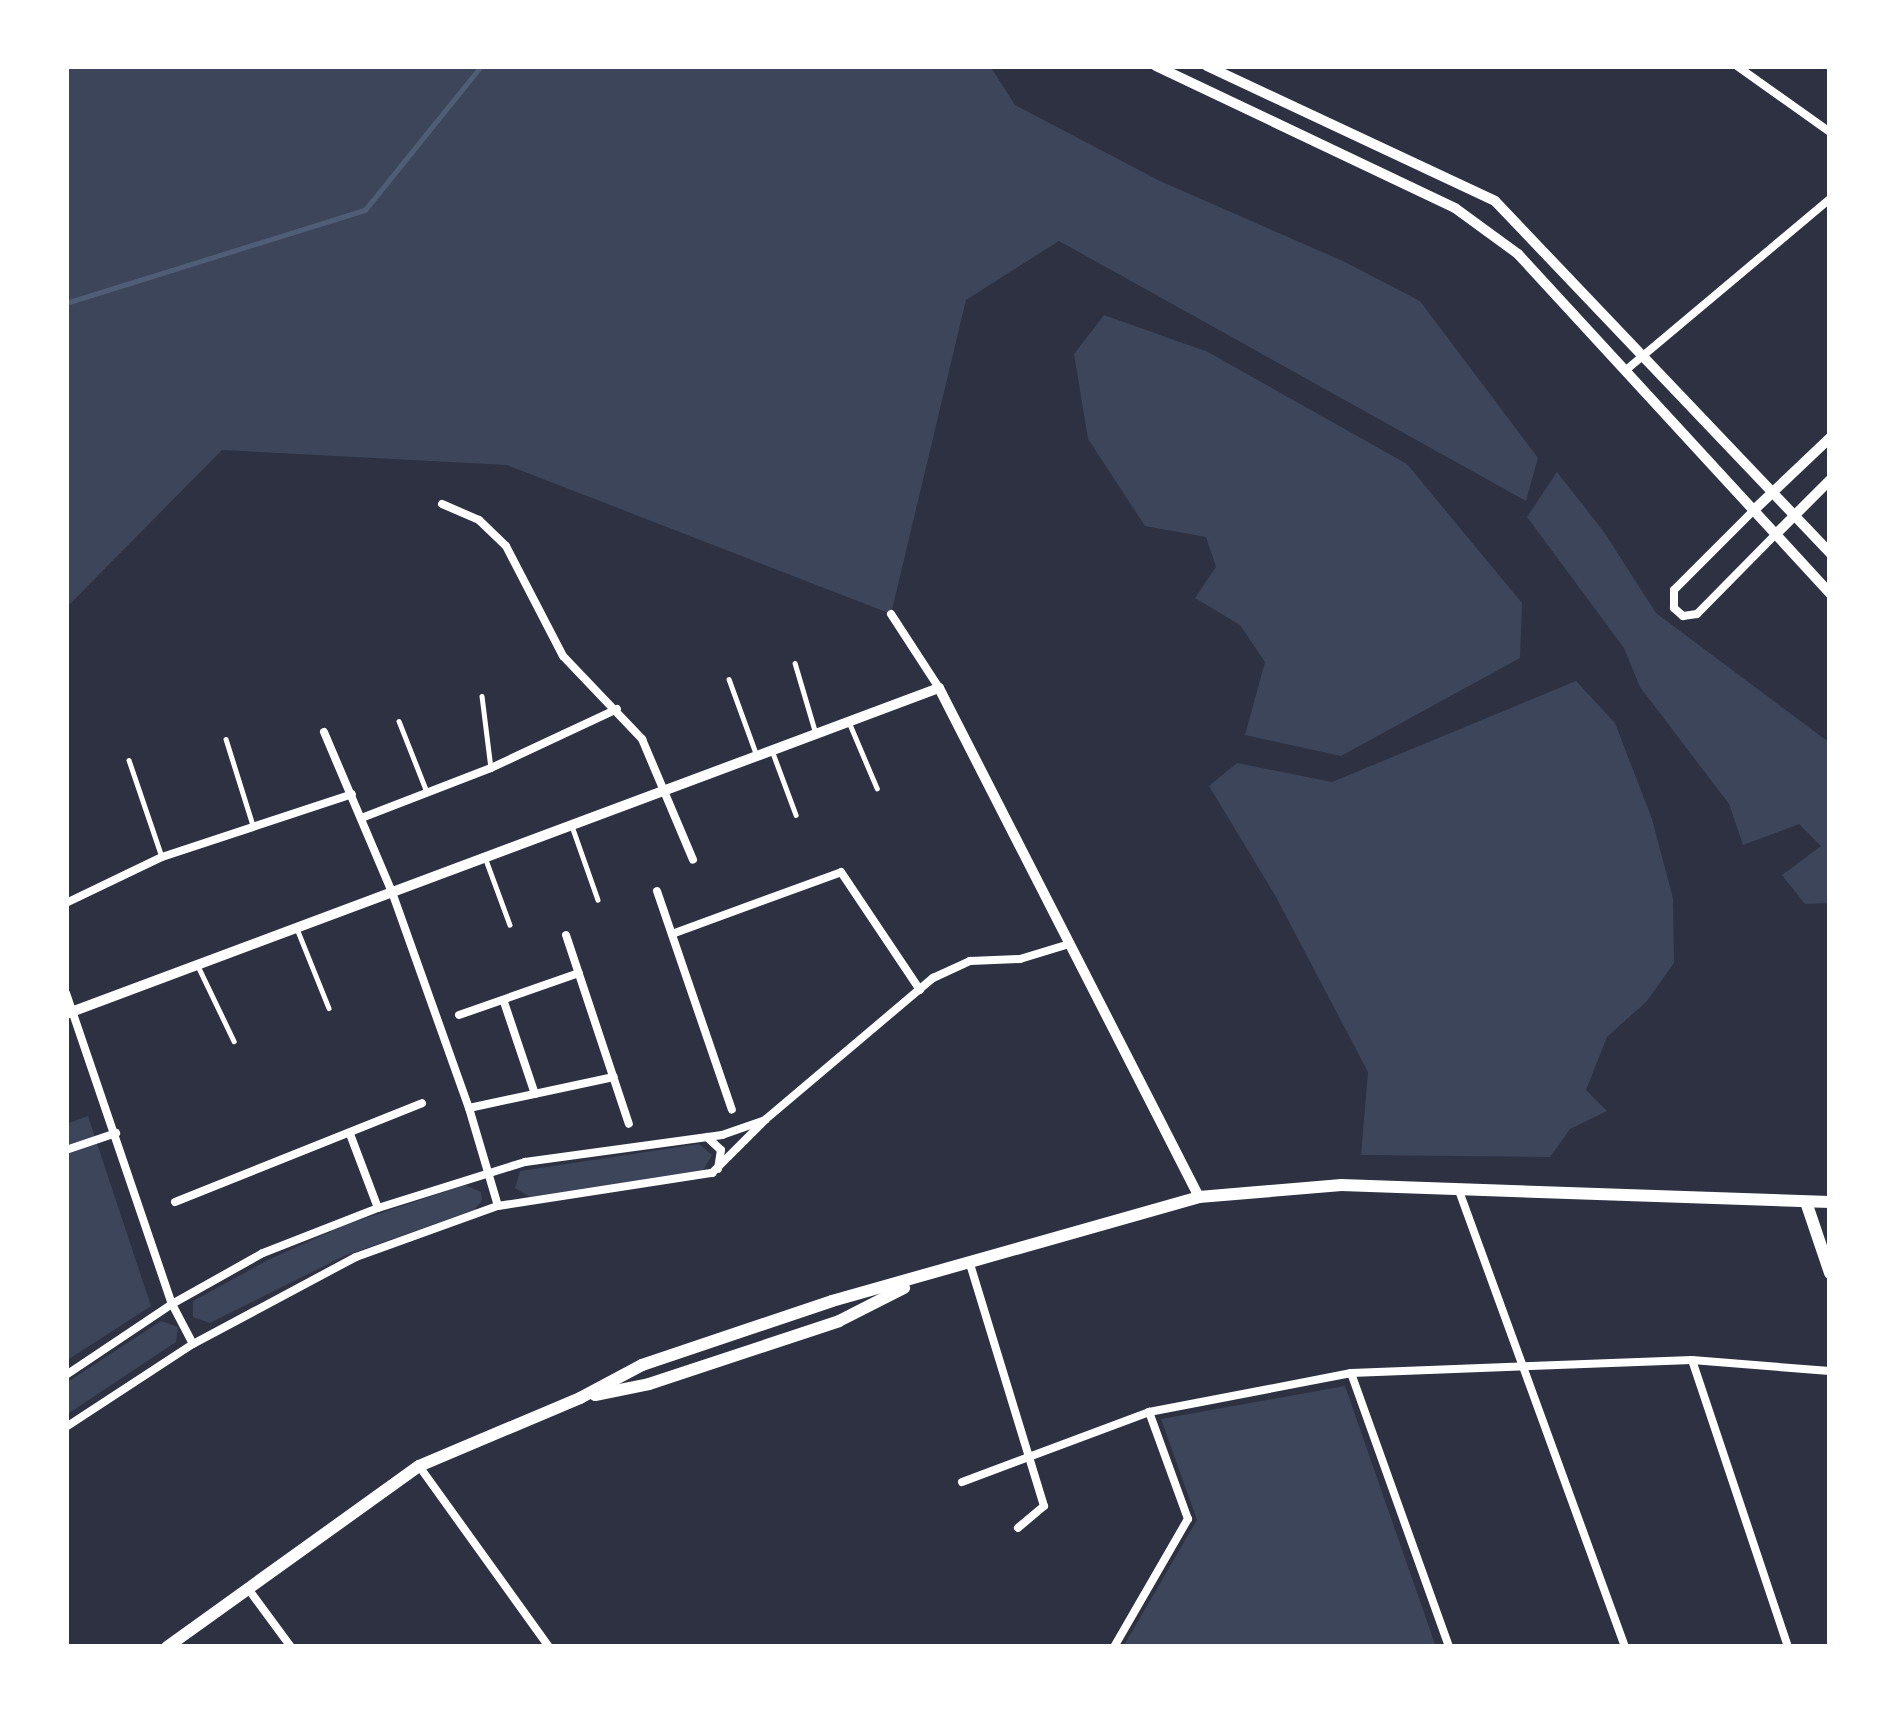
<!DOCTYPE html>
<html>
<head>
<meta charset="utf-8">
<style>
	body { margin:0 }
	#map { position:relative; width:1896px; height:1713px; overflow:hidden; background:#2d3142; font-family:"Nunito Sans",sans-serif }
	div>[style] { position:absolute }
	.green>* { inset:0; background:#3c4559 }
	.stream>* { height:4.5px; margin:-2.25px; padding:0 2.25px; transform-origin:2.25px; border-radius:2.25px; background:#4f5d75 }
	.service>* { height:4.5px; margin:-2.25px; padding:0 2.25px; transform-origin:2.25px; border-radius:2.25px; background:#fff }
	.minor>* { height:8px; margin:-4px; padding:0 4px; transform-origin:4px; border-radius:4px; background:#fff }
	.tertiary>* { height:10px; margin:-5px; padding:0 5px; transform-origin:5px; border-radius:5px; background:#fff }
	.secondary>* { height:12px; margin:-6px; padding:0 6px; transform-origin:6px; border-radius:6px; background:#fff }
	span { translate:-50% -50%; white-space:nowrap; text-align:center; line-height:1.15; -webkit-text-stroke:12px #fff; paint-order:stroke }
	.frame { position:absolute; inset:0; border:69px solid #fff; pointer-events:none }
</style>
</head>
<body>
<div id="map">
	<div class="green">
		<div style="clip-path:polygon(66px 66px,990px 66px,1015px 105px,1160px 181px,1345px 262px,1420px 301px,1538px 458px,1526px 501px,1059px 241px,966px 300px,891px 614px,507px 465px,222px 450px,66px 608px)"></div>
		<div style="clip-path:polygon(1104px 315px,1208px 352px,1407px 464px,1522px 603px,1520px 658px,1341px 756px,1245px 735px,1265px 662px,1240px 625px,1195px 598px,1216px 567px,1206px 537px,1145px 526px,1088px 439px,1074px 354px)"></div>
		<div style="clip-path:polygon(1557px 472px,1604px 532px,1656px 613px,1830px 743px,1830px 903px,1805px 904px,1782px 875px,1821px 846px,1799px 824px,1743px 845px,1729px 804px,1640px 687px,1624px 648px,1527px 517px)"></div>
		<div style="clip-path:polygon(1576px 681px,1615px 723px,1652px 819px,1673px 898px,1674px 963px,1647px 1001px,1607px 1037px,1586px 1090px,1607px 1111px,1570px 1129px,1550px 1157px,1361px 1155px,1368px 1072px,1276px 897px,1209px 786px,1237px 763px,1332px 782px)"></div>
		<div style="clip-path:polygon(88px 1116px,151px 1306px,66px 1361px,66px 1124px)"></div>
		<div style="clip-path:polygon(699px 1144px,712px 1155px,703px 1171px,530px 1197px,515px 1188px,520px 1171px)"></div>
		<div style="clip-path:polygon(465px 1185px,481px 1192px,482px 1200px,474px 1210px,344px 1256px,210px 1323px,193px 1317px,193px 1301px,268px 1260px,345px 1225px)"></div>
		<div style="clip-path:polygon(161px 1321px,178px 1327px,176px 1342px,66px 1415px,66px 1383px)"></div>
		<div style="clip-path:polygon(1345px 1386px,1436px 1647px,1123px 1647px,1197px 1520px,1161px 1419px)"></div>
	</div>
	<div class="stream">
		<div style="left:66px;top:303px;width:313px;rotate:-17.3deg"></div>
		<div style="left:365px;top:210px;width:185px;rotate:-51.1deg"></div>
	</div>
	<div class="service">
		<div style="left:795px;top:663px;width:74px;rotate:73.5deg"></div>
		<div style="left:729px;top:679px;width:82px;rotate:70deg"></div>
		<div style="left:482px;top:696px;width:73px;rotate:82.9deg"></div>
		<div style="left:399px;top:721px;width:76px;rotate:68.5deg"></div>
		<div style="left:849px;top:722px;width:72px;rotate:67deg"></div>
		<div style="left:226px;top:739px;width:90px;rotate:72.6deg"></div>
		<div style="left:773px;top:753px;width:66px;rotate:69.6deg"></div>
		<div style="left:129px;top:760px;width:102px;rotate:71.2deg"></div>
		<div style="left:66px;top:790px;width:1px"></div>
		<div style="left:572px;top:826px;width:78px;rotate:70.6deg"></div>
		<div style="left:485px;top:857px;width:72px;rotate:69.8deg"></div>
		<div style="left:298px;top:931px;width:83px;rotate:68.1deg"></div>
		<div style="left:199px;top:968px;width:81px;rotate:64.4deg"></div>
	</div>
	<div class="minor">
		<div style="left:1737px;top:66px;width:114px;rotate:35.4deg"></div>
		<div style="left:1626px;top:370px;width:266px;rotate:-40deg"></div>
		<div style="left:442px;top:504px;width:40px;rotate:23.4deg"></div>
		<div style="left:479px;top:520px;width:37px;rotate:44deg"></div>
		<div style="left:506px;top:546px;width:124px;rotate:62.6deg"></div>
		<div style="left:563px;top:656px;width:115px;rotate:46.4deg"></div>
		<div style="left:642px;top:739px;width:131px;rotate:67.1deg"></div>
		<div style="left:1754px;top:510px;width:113px;rotate:135deg"></div>
		<div style="left:1674px;top:590px;width:18px;rotate:90deg"></div>
		<div style="left:1674px;top:608px;width:12px;rotate:42deg"></div>
		<div style="left:1683px;top:616px;width:14px;rotate:-8deg"></div>
		<div style="left:1697px;top:614px;width:112px;rotate:-45.4deg"></div>
		<div style="left:891px;top:614px;width:88px;rotate:57deg"></div>
		<div style="left:324px;top:732px;width:174px;rotate:67deg"></div>
		<div style="left:392px;top:892px;width:229px;rotate:70.4deg"></div>
		<div style="left:469px;top:1108px;width:102px;rotate:73.5deg"></div>
		<div style="left:364px;top:817px;width:136px;rotate:-21.1deg"></div>
		<div style="left:491px;top:768px;width:139px;rotate:-25.1deg"></div>
		<div style="left:657px;top:891px;width:231px;rotate:71.1deg"></div>
		<div style="left:66px;top:903px;width:106px;rotate:-25.6deg"></div>
		<div style="left:162px;top:857px;width:200px;rotate:-18.3deg"></div>
		<div style="left:672px;top:934px;width:180px;rotate:-20.1deg"></div>
		<div style="left:841px;top:872px;width:142px;rotate:56.2deg"></div>
		<div style="left:566px;top:935px;width:199px;rotate:71.6deg"></div>
		<div style="left:66px;top:993px;width:329px;rotate:71.2deg"></div>
		<div style="left:172px;top:1304px;width:45px;rotate:62.3deg"></div>
		<div style="left:504px;top:1002px;width:97px;rotate:71.4deg"></div>
		<div style="left:459px;top:1015px;width:127px;rotate:-19.3deg"></div>
		<div style="left:469px;top:1108px;width:148px;rotate:-12.1deg"></div>
		<div style="left:350px;top:1134px;width:79px;rotate:69.3deg"></div>
		<div style="left:707px;top:1137px;width:19px;rotate:43deg"></div>
		<div style="left:721px;top:1150px;width:19px;rotate:99deg"></div>
		<div style="left:66px;top:1150px;width:53px;rotate:-18.8deg"></div>
		<div style="left:1458px;top:1188px;width:488px;rotate:70deg"></div>
		<div style="left:175px;top:1202px;width:266px;rotate:-21.8deg"></div>
		<div style="left:970px;top:1264px;width:253px;rotate:73deg"></div>
		<div style="left:1044px;top:1506px;width:34px;rotate:140deg"></div>
		<div style="left:1692px;top:1360px;width:303px;rotate:71.5deg"></div>
		<div style="left:1351px;top:1373px;width:291px;rotate:70.3deg"></div>
		<div style="left:66px;top:1375px;width:128px;rotate:-33.8deg"></div>
		<div style="left:172px;top:1304px;width:104px;rotate:-29.3deg"></div>
		<div style="left:263px;top:1253px;width:123px;rotate:-21.4deg"></div>
		<div style="left:378px;top:1208px;width:154px;rotate:-17.4deg"></div>
		<div style="left:525px;top:1162px;width:199px;rotate:-7.8deg"></div>
		<div style="left:722px;top:1135px;width:46px;rotate:-19.2deg"></div>
		<div style="left:66px;top:1427px;width:152px;rotate:-33.2deg"></div>
		<div style="left:193px;top:1344px;width:185px;rotate:-28.1deg"></div>
		<div style="left:356px;top:1257px;width:151px;rotate:-19.8deg"></div>
		<div style="left:498px;top:1206px;width:217px;rotate:-8.8deg"></div>
		<div style="left:712px;top:1173px;width:76px;rotate:-45deg"></div>
		<div style="left:766px;top:1119px;width:219px;rotate:-40.2deg"></div>
		<div style="left:933px;top:978px;width:41px;rotate:-24.7deg"></div>
		<div style="left:970px;top:961px;width:50px;rotate:-2.3deg"></div>
		<div style="left:1020px;top:959px;width:48px;rotate:-16.9deg"></div>
		<div style="left:419px;top:1466px;width:223px;rotate:54.3deg"></div>
		<div style="left:962px;top:1482px;width:200px;rotate:-20.5deg"></div>
		<div style="left:1149px;top:1412px;width:206px;rotate:-10.9deg"></div>
		<div style="left:1351px;top:1373px;width:341px;rotate:-2.2deg"></div>
		<div style="left:1692px;top:1360px;width:138px;rotate:4.6deg"></div>
		<div style="left:249px;top:1590px;width:71px;rotate:53.6deg"></div>
		<div style="left:1114px;top:1647px;width:148px;rotate:-60deg"></div>
		<div style="left:1188px;top:1519px;width:114px;rotate:-110deg"></div>
	</div>
	<div class="tertiary">
		<div style="left:1156px;top:66px;width:331px;rotate:25.4deg"></div>
		<div style="left:1455px;top:208px;width:78px;rotate:36.1deg"></div>
		<div style="left:1518px;top:254px;width:461px;rotate:47.4deg"></div>
		<div style="left:1207px;top:66px;width:318px;rotate:25.1deg"></div>
		<div style="left:1495px;top:201px;width:486px;rotate:46.4deg"></div>
		<div style="left:1754px;top:510px;width:105px;rotate:-43.5deg"></div>
		<div style="left:1776px;top:534px;width:76px;rotate:-45deg"></div>
		<div style="left:66px;top:1014px;width:932px;rotate:-20.48deg"></div>
		<div style="left:939px;top:688px;width:572px;rotate:62.94deg"></div>
	</div>
	<div class="secondary">
		<div style="left:1806px;top:1202px;width:75px;rotate:71.3deg"></div>
		<div style="left:595px;top:1395px;width:55px;rotate:-11.5deg"></div>
		<div style="left:649px;top:1384px;width:200px;rotate:-18.3deg"></div>
		<div style="left:839px;top:1321px;width:73px;rotate:-26.9deg"></div>
		<div style="left:167px;top:1647px;width:310px;rotate:-35.7deg"></div>
		<div style="left:419px;top:1466px;width:175px;rotate:-22.9deg"></div>
		<div style="left:580px;top:1398px;width:70px;rotate:-28deg"></div>
		<div style="left:642px;top:1365px;width:200px;rotate:-18.6deg"></div>
		<div style="left:832px;top:1301px;width:381px;rotate:-15.8deg"></div>
		<div style="left:1199px;top:1197px;width:143px;rotate:-4.8deg"></div>
		<div style="left:1341px;top:1185px;width:489px;rotate:2deg"></div>
	</div>
	<div class="frame"></div>
</div>
</body>
</html>
